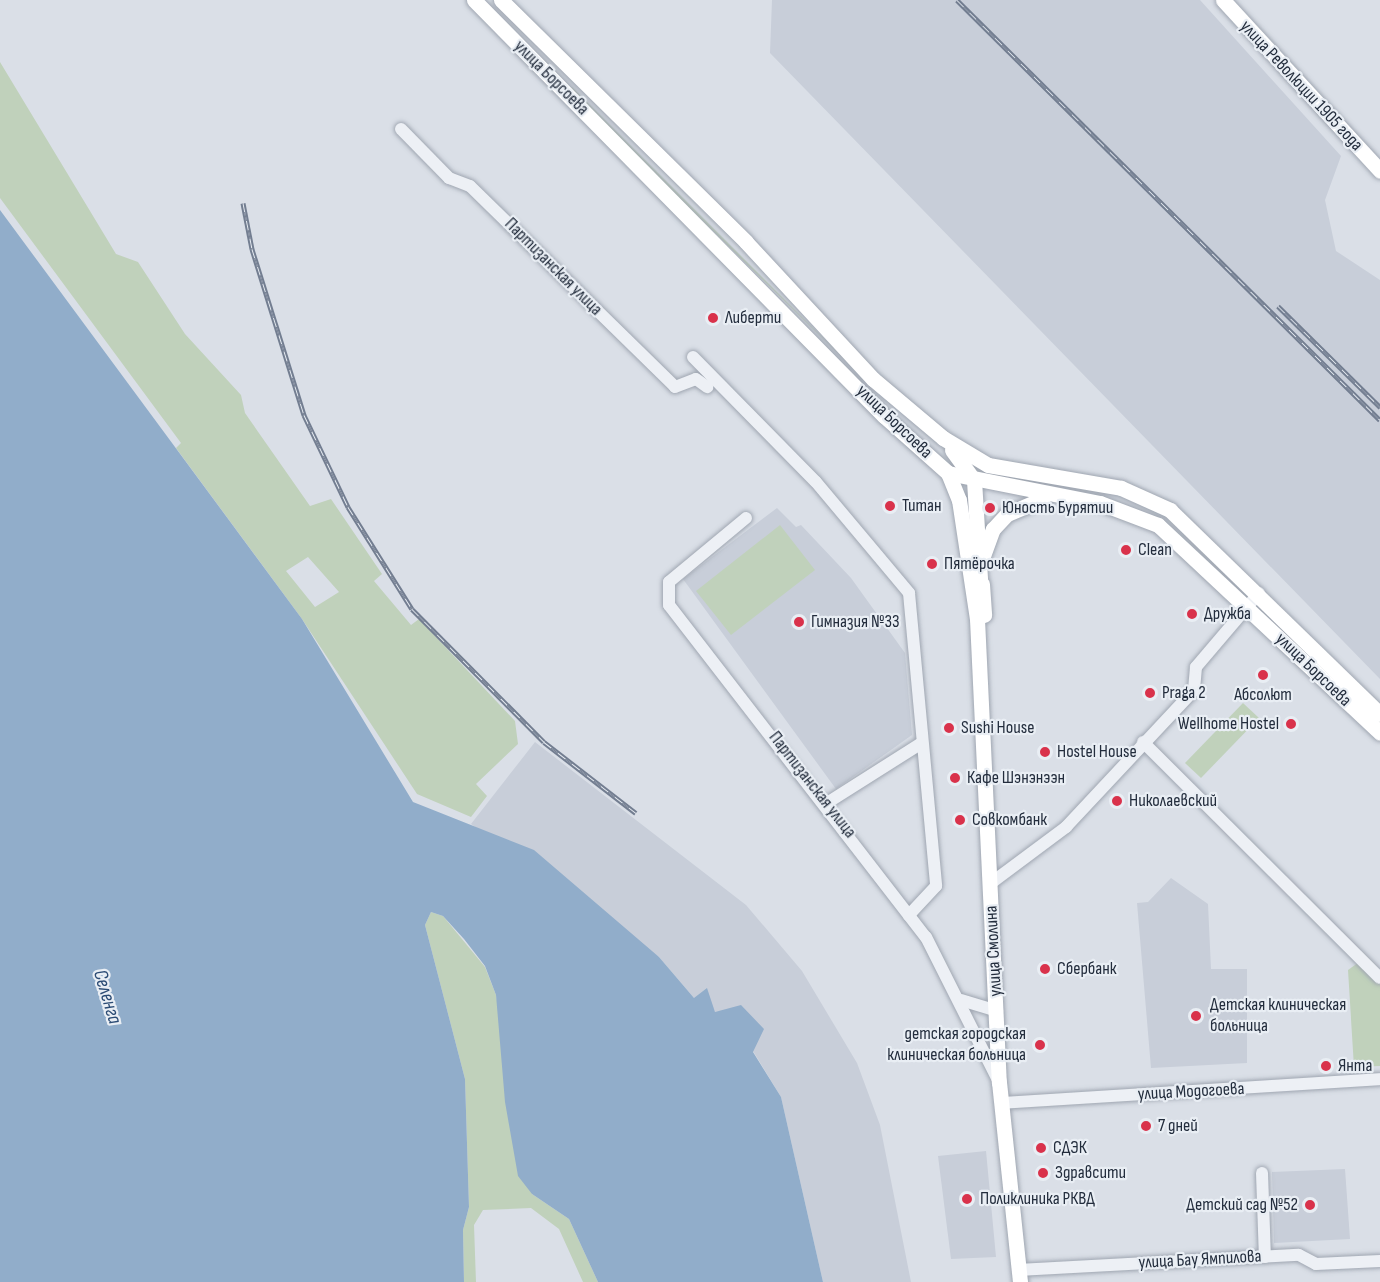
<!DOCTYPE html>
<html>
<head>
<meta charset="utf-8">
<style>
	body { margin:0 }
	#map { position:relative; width:1380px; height:1282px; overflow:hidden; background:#dadfe7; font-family:"Sofia Sans Condensed",sans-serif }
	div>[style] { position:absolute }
	.built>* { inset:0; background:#c8ced9 }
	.green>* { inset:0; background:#c0d1bb }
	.water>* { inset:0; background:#91adca }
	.roads { filter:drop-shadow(0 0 2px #9fa6b1) drop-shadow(0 0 2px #9fa6b1) }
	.minor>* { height:12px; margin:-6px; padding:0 6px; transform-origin:6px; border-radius:6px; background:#edf0f5 }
	.major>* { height:15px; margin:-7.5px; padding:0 7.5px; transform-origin:7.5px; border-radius:7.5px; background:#fff }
	.rail>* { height:5px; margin-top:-2.5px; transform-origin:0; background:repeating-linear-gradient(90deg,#e9eef4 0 9px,#737e91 0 18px); box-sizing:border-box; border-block:2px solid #737e91 }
	.dots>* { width:16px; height:16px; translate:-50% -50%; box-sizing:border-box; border:3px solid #e9eef4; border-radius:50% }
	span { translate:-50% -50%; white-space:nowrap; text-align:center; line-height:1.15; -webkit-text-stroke:4.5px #e9eef4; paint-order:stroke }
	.street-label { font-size:18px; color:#232d3d }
	.poi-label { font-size:18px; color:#232d3d }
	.left { translate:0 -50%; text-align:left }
	.right { translate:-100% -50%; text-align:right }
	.water-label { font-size:20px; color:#2b4b74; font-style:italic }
</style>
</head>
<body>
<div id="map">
	<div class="built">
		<div style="clip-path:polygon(772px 0,1200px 0,1341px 156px,1325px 200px,1336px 251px,1380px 280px,1380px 679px,770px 53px)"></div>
		<div style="clip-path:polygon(777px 508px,796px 527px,801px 525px,851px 578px,905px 653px,912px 735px,836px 789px,683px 579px)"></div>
		<div style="clip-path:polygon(535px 742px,746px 905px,802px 971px,857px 1063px,880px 1125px,911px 1282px,823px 1282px,781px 1097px,728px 1010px,715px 1012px,709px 1000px,694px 998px,659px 957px,471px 824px)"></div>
		<div style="clip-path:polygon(1171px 878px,1208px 904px,1211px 969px,1247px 969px,1247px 1063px,1151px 1068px,1137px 903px,1148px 902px)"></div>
		<div style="clip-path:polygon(986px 1151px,996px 1257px,951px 1259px,938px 1156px)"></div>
		<div style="clip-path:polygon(1345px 1169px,1350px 1239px,1274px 1243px,1272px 1172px)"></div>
	</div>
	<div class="green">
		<div style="clip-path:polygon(evenodd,0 62px,116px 254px,138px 262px,185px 334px,241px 395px,245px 413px,310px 506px,331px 499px,382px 574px,374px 581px,411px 625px,419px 619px,515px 721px,518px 744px,476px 784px,487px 796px,471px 817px,417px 794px,302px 619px,176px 448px,181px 443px,0 198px,0 62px,308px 557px,339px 592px,315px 607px,286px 571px,308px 557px)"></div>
		<div style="clip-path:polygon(572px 87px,864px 379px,569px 90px)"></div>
		<div style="clip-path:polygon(780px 525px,815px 570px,731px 635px,696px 591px)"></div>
		<div style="clip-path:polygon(1243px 703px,1259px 718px,1201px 778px,1185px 763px)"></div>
		<div style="clip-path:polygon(431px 912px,443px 916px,485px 967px,496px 995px,532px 1194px,569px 1219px,598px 1282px,583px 1282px,559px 1229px,531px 1208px,483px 1210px,474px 1225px,476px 1282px,464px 1282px,463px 1230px,469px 1207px,465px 1079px,425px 925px)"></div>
		<div style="clip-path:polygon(1362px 960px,1380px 978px,1380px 1066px,1354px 1067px,1348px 970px)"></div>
	</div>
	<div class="water">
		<div style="clip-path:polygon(0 210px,302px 619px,413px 802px,534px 850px,659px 957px,694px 998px,707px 988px,715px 1012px,741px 1005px,764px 1029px,753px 1052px,781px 1097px,823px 1282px,598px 1282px,569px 1219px,532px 1194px,518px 1176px,505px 1102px,496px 995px,485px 966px,464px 939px,443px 916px,431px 912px,425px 925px,465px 1079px,469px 1207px,463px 1230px,464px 1282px,0 1282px)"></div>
	</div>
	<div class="roads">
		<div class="minor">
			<div style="left:401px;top:129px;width:69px;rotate:45.6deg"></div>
			<div style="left:449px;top:178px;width:22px;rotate:21deg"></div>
			<div style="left:470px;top:186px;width:287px;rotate:44.4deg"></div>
			<div style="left:675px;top:387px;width:22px;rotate:-21deg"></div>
			<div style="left:696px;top:379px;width:14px;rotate:36deg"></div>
			<div style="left:693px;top:357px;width:175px;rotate:45.5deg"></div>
			<div style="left:816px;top:482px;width:145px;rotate:50deg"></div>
			<div style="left:909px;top:593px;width:294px;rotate:84.7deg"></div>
			<div style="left:936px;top:886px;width:40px;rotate:133deg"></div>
			<div style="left:746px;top:518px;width:100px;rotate:140.3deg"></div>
			<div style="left:669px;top:582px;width:23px;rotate:90deg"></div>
			<div style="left:669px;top:605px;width:420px;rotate:52.3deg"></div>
			<div style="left:926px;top:937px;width:158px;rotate:63.3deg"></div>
			<div style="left:1143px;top:742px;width:334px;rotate:44.9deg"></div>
			<div style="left:827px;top:803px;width:110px;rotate:-32.4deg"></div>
			<div style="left:991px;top:883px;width:94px;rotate:-36.7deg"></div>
			<div style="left:1066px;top:827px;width:187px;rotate:-46.9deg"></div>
			<div style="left:1194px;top:690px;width:23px;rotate:-85deg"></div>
			<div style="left:1196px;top:667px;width:97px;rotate:-49.6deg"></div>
			<div style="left:961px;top:1000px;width:38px;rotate:17deg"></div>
			<div style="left:1001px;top:1103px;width:380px;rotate:-3.6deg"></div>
			<div style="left:1262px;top:1173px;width:84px;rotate:88deg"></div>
			<div style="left:1018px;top:1270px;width:281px;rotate:-3.1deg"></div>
			<div style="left:1299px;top:1255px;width:19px;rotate:28deg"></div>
			<div style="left:1316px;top:1264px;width:64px;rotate:-2.7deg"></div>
		</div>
		<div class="major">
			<div style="left:474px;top:0;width:584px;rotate:45.42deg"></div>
			<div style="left:884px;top:416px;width:86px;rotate:41.7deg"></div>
			<div style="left:948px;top:473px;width:155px;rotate:11.2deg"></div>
			<div style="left:1100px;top:503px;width:62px;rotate:20.8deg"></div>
			<div style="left:1158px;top:525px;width:304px;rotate:43.1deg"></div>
			<div style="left:501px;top:0;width:344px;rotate:44.6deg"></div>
			<div style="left:746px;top:242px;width:187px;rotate:47.2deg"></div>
			<div style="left:873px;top:379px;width:92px;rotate:40.1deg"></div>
			<div style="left:943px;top:438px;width:52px;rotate:31deg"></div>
			<div style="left:988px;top:465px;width:135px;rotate:9.8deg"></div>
			<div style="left:1121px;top:488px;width:54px;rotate:24.2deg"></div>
			<div style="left:1170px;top:510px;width:293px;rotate:44.2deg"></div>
			<div style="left:1223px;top:0;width:232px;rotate:47.4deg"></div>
			<div style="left:952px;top:450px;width:37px;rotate:54deg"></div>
			<div style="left:974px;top:480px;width:113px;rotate:86.5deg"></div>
			<div style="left:948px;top:473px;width:29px;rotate:68deg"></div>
			<div style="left:959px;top:500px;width:120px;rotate:81.4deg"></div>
			<div style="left:977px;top:619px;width:464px;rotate:87.3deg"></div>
			<div style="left:999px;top:1082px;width:201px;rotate:84deg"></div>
			<div style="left:983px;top:556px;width:29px;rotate:-70deg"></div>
			<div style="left:993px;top:529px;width:21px;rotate:-47deg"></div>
			<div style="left:1007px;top:514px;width:39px;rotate:-23deg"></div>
			<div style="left:982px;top:584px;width:31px;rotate:86deg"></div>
		</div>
	</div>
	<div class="rail">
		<div style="left:957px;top:0;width:596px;rotate:44.8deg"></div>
		<div style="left:243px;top:203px;width:47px;rotate:78.9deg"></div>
		<div style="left:252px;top:249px;width:174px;rotate:72.6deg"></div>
		<div style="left:304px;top:415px;width:102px;rotate:64.4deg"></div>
		<div style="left:348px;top:507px;width:120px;rotate:57.9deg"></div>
		<div style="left:412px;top:609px;width:187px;rotate:45.2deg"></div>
		<div style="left:544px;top:742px;width:116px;rotate:37.7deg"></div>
		<div style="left:1278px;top:306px;width:144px;rotate:44.7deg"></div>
	</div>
	<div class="dots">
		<div style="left:713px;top:318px;background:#d9324b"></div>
		<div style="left:890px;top:506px;background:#d9324b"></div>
		<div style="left:990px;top:508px;background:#d9324b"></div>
		<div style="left:1126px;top:550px;background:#d9324b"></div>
		<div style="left:932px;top:564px;background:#d9324b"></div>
		<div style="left:1192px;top:614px;background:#d9324b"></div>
		<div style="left:799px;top:622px;background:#d9324b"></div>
		<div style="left:1263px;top:675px;background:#d9324b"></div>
		<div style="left:1150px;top:693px;background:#d9324b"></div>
		<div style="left:1291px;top:724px;background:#d9324b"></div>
		<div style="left:949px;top:728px;background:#d9324b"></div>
		<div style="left:1045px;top:752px;background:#d9324b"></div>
		<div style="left:955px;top:778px;background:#d9324b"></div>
		<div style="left:1117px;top:801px;background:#d9324b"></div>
		<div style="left:960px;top:820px;background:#d9324b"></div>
		<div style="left:1045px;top:969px;background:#d9324b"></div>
		<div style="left:1196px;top:1016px;background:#d9324b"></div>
		<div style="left:1040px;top:1045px;background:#d9324b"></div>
		<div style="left:1326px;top:1066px;background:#d9324b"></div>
		<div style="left:1146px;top:1126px;background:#d9324b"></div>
		<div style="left:1041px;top:1148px;background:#d9324b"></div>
		<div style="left:1043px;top:1173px;background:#d9324b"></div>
		<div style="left:967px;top:1199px;background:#d9324b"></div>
		<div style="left:1310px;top:1205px;background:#d9324b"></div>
	</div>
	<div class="street-label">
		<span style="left:551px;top:78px;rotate:45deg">улица Борсоева</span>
		<span style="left:1301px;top:86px;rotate:47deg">улица Революции 1905 года</span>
		<span style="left:553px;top:267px;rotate:45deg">Партизанская улица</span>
		<span style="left:894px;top:422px;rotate:44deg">улица Борсоева</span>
		<span style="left:1313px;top:670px;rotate:44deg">улица Борсоева</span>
		<span style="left:812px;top:785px;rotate:52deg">Партизанская улица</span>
		<span style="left:994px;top:951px;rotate:-93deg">улица Смолина</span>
		<span style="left:1191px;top:1092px;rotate:-3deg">улица Модогоева</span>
		<span style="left:1200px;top:1260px;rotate:-3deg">улица Бау Ямпилова</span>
	</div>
	<div class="poi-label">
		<span class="left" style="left:725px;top:318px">Либерти</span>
		<span class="left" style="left:902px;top:506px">Титан</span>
		<span class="left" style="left:1002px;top:508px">Юность Бурятии</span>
		<span class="left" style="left:1138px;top:550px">Clean</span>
		<span class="left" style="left:944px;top:564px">Пятёрочка</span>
		<span class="left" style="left:1204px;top:614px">Дружба</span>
		<span class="left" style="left:811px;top:622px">Гимназия №33</span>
		<span class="left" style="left:1162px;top:693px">Praga 2</span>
		<span style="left:1263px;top:695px">Абсолют</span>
		<span class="right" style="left:1279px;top:724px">Wellhome Hostel</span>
		<span class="left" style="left:961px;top:728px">Sushi House</span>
		<span class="left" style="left:1057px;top:752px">Hostel House</span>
		<span class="left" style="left:967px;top:778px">Кафе Шэнэнээн</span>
		<span class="left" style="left:1129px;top:801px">Николаевский</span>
		<span class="left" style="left:972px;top:820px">Совкомбанк</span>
		<span class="left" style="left:1057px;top:969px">Сбербанк</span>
		<span class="left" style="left:1210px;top:1016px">Детская клиническая<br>больница</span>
		<span class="right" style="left:1026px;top:1045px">детская городская<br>клиническая больница</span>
		<span class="left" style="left:1338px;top:1066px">Янта</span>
		<span class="left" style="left:1158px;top:1126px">7 дней</span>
		<span class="left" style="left:1053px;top:1148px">СДЭК</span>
		<span class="left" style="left:1055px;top:1173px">Здравсити</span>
		<span class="left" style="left:980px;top:1199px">Поликлиника РКВД</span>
		<span class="right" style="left:1298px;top:1205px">Детский сад №52</span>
	</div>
	<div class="water-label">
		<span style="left:107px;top:997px;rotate:73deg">Селенга</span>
	</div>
</div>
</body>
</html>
